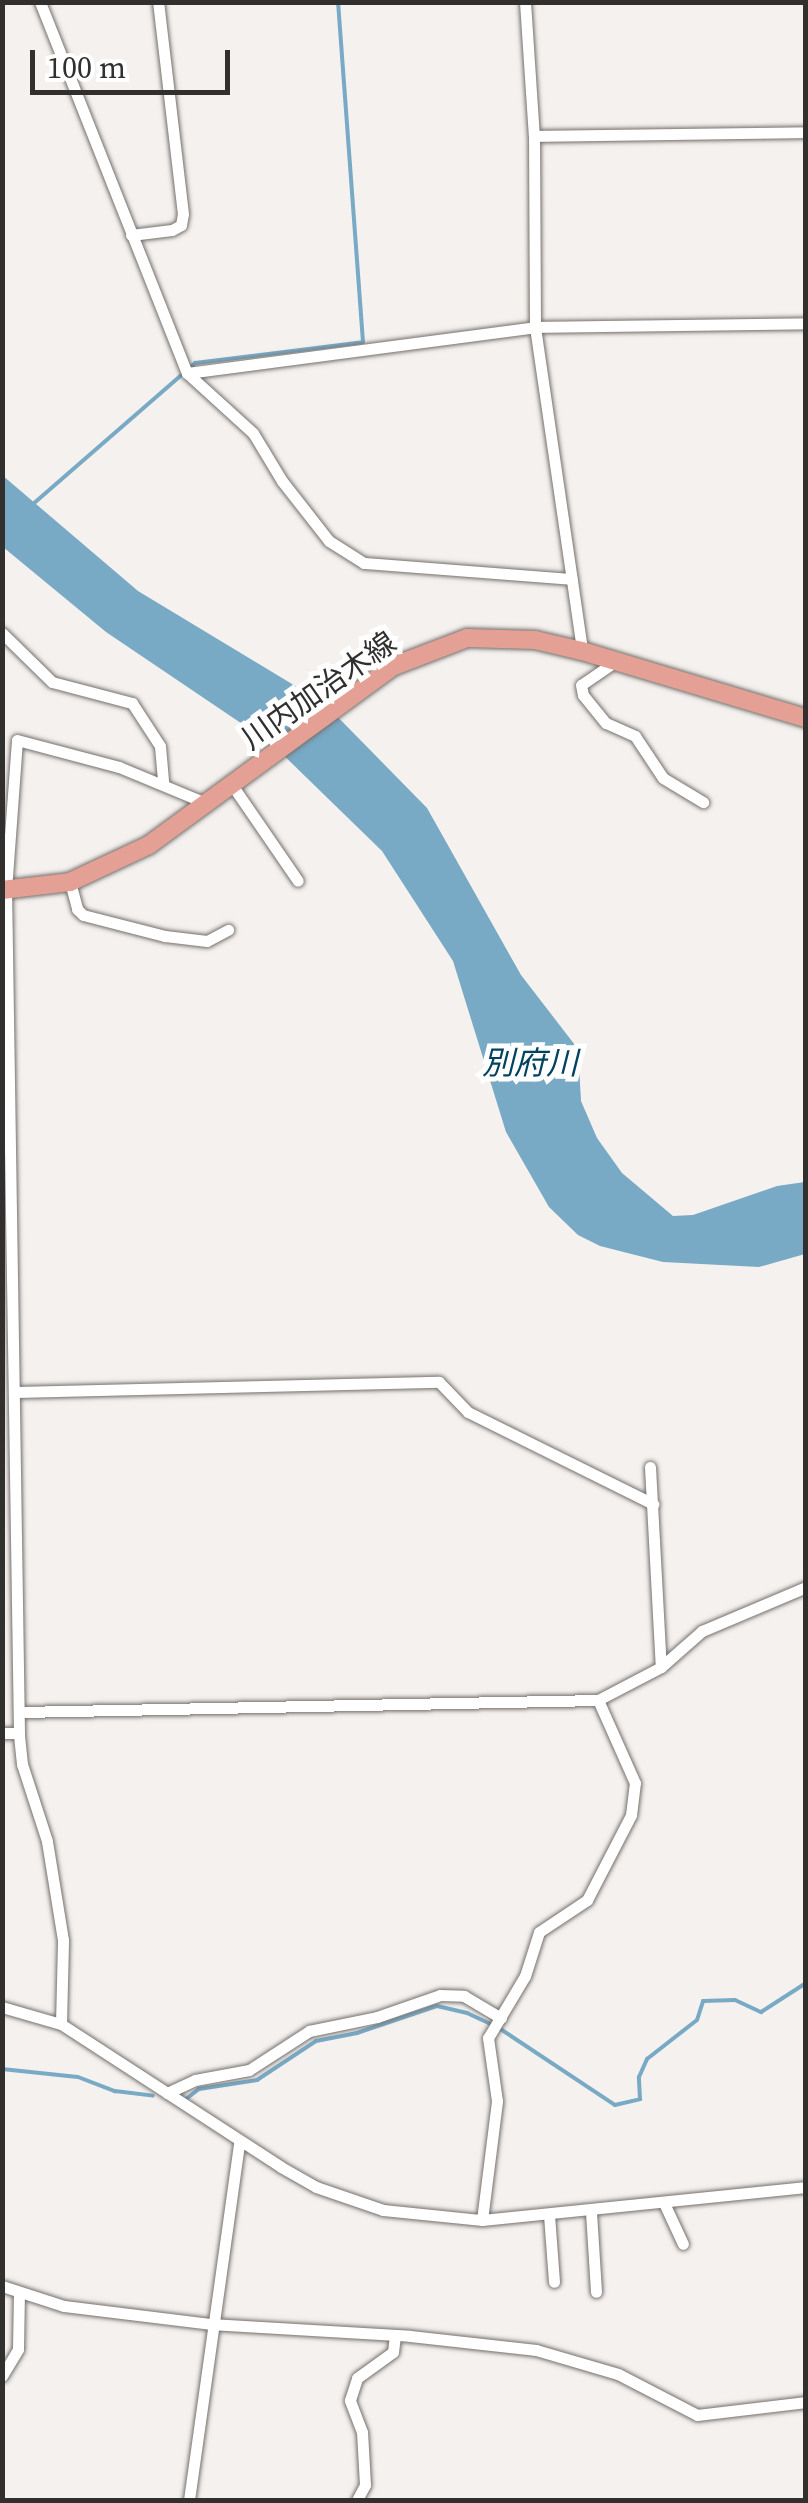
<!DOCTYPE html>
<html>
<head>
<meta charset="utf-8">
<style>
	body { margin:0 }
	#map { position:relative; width:808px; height:2503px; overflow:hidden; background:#f5f1ee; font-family:"Source Serif 4","Noto Sans JP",serif }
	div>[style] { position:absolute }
	.water>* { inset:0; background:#78a9c5 }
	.stream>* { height:4px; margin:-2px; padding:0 2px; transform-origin:2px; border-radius:2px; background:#78a9c5 }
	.roads { filter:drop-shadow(0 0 2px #73706d) drop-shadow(0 0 2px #73706d) }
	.street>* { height:11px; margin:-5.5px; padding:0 5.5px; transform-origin:5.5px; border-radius:5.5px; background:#fff }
	.primary>* { height:18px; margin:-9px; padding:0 9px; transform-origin:9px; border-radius:9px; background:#e4a094 }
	span { translate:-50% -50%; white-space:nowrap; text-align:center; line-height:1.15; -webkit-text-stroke:10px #fff; paint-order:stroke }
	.street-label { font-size:30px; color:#31302f }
	.water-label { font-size:32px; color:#004360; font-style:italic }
	.frame { position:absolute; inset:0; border:5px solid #31302f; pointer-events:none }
	.scale { position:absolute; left:30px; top:50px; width:200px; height:45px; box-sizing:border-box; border:5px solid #31302f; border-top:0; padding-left:12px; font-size:30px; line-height:35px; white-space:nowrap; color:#31302f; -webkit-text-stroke:8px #fff; paint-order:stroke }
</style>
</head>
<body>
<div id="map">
	<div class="water">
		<div style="clip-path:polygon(2px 475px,138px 591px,325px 704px,427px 808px,521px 975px,578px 1049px,581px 1101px,597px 1138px,622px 1173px,673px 1216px,693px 1215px,777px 1186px,805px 1182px,805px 1254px,759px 1267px,663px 1262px,600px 1246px,578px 1235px,549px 1207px,506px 1132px,453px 961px,382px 851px,272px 744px,106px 632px,3px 547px)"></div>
	</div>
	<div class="stream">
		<div style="left:33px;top:504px;width:215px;rotate:-41deg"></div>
		<div style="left:195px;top:363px;width:169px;rotate:-7.1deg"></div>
		<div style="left:363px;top:342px;width:341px;rotate:-94.2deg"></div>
		<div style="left:2px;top:2069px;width:76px;rotate:6deg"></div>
		<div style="left:78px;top:2077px;width:40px;rotate:21deg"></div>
		<div style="left:115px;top:2091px;width:38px;rotate:7deg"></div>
		<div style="left:186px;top:2099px;width:16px;rotate:-38deg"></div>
		<div style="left:199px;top:2089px;width:59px;rotate:-8.8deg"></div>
		<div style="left:257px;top:2080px;width:71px;rotate:-33.5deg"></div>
		<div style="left:316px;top:2041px;width:42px;rotate:-11deg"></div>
		<div style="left:357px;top:2033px;width:84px;rotate:-18.6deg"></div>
		<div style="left:437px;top:2006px;width:31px;rotate:13deg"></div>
		<div style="left:467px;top:2013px;width:35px;rotate:25deg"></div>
		<div style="left:499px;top:2028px;width:139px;rotate:33.6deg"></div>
		<div style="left:615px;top:2105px;width:26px;rotate:-13deg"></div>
		<div style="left:640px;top:2099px;width:22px;rotate:-93deg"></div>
		<div style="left:639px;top:2077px;width:20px;rotate:-66deg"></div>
		<div style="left:647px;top:2059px;width:63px;rotate:-38deg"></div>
		<div style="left:697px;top:2020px;width:20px;rotate:-72deg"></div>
		<div style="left:703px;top:2001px;width:32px;rotate:-2deg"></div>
		<div style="left:735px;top:2000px;width:29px;rotate:25deg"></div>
		<div style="left:761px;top:2012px;width:54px;rotate:-32.8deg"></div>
	</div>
	<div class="roads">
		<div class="street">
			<div style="left:40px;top:2px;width:399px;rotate:68.4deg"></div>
			<div style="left:187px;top:373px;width:89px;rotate:42.3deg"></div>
			<div style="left:253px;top:433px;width:56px;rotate:58.9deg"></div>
			<div style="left:282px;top:481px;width:76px;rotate:51.9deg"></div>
			<div style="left:329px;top:541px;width:41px;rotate:32.2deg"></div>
			<div style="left:364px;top:563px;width:208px;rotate:4.4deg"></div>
			<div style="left:525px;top:2px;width:134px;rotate:86.2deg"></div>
			<div style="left:534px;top:136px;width:191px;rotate:89.7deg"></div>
			<div style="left:535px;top:327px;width:327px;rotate:81.7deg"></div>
			<div style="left:534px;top:136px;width:272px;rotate:-0.8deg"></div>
			<div style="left:131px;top:235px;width:41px;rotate:-7deg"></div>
			<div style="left:172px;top:230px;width:10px;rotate:-29deg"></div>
			<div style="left:181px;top:225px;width:11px;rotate:-80deg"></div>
			<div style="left:183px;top:214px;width:213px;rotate:-96.7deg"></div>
			<div style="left:187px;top:373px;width:351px;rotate:-7.5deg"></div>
			<div style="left:535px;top:327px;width:271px;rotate:-0.8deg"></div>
			<div style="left:2px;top:633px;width:70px;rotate:44.4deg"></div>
			<div style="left:52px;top:682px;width:83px;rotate:14.7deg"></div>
			<div style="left:132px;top:703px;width:51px;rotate:56.9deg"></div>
			<div style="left:160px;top:746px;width:38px;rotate:85deg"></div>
			<div style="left:616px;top:661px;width:42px;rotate:145.6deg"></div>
			<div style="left:581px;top:685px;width:10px;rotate:79deg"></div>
			<div style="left:583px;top:695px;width:36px;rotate:51deg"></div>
			<div style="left:606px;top:723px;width:32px;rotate:24deg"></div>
			<div style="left:635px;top:736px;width:50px;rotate:56.3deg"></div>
			<div style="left:663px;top:778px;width:47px;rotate:31deg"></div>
			<div style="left:232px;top:785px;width:116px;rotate:55.5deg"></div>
			<div style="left:70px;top:882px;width:28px;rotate:75deg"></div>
			<div style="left:77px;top:909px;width:8px;rotate:45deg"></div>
			<div style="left:83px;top:915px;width:85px;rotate:14.4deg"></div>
			<div style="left:165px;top:936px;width:42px;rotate:6.8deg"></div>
			<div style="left:207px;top:941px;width:24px;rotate:-28deg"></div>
			<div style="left:16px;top:1392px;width:423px;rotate:-1.4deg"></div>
			<div style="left:439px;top:1382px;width:42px;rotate:46deg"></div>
			<div style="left:468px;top:1412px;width:207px;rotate:26.4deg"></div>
			<div style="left:650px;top:1467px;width:200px;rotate:86.9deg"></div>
			<div style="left:21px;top:1712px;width:577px;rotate:-1.19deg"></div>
			<div style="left:598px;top:1700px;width:71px;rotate:-27.6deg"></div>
			<div style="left:661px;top:1667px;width:55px;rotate:-41.3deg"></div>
			<div style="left:702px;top:1631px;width:113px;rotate:-22.9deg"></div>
			<div style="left:2px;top:1733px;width:17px"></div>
			<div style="left:2px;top:2007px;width:61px;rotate:16.1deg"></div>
			<div style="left:61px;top:2024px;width:262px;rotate:33deg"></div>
			<div style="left:281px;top:2167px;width:40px;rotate:29.7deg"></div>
			<div style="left:316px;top:2187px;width:71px;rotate:18.9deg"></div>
			<div style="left:383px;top:2210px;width:100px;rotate:5.8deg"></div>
			<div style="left:482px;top:2220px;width:326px;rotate:-5.8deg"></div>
			<div style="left:61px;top:2024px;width:84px;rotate:-88.6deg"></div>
			<div style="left:63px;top:1940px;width:100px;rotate:-99.2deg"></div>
			<div style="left:47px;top:1841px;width:81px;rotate:-108deg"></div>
			<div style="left:22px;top:1764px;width:31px;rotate:-96deg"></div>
			<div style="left:19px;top:1733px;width:843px;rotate:-90.88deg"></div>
			<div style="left:6px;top:890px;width:150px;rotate:-85.8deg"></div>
			<div style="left:17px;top:740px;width:106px;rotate:14.8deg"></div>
			<div style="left:119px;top:767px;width:94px;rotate:22.5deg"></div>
			<div style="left:167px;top:2093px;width:31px;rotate:-25deg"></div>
			<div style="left:195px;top:2080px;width:55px;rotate:-10.5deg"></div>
			<div style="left:249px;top:2070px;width:72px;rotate:-33deg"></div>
			<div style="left:309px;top:2031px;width:69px;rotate:-11.6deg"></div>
			<div style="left:377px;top:2017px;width:67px;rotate:-19.2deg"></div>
			<div style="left:440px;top:1995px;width:24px;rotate:2deg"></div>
			<div style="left:464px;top:1996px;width:43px;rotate:30.7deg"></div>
			<div style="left:664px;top:2203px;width:45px;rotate:65.1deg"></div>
			<div style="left:591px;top:2212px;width:80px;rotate:86.4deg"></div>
			<div style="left:549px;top:2215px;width:67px;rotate:85.7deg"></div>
			<div style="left:482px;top:2220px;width:120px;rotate:-82.8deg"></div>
			<div style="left:497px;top:2101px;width:64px;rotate:-98.1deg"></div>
			<div style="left:488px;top:2038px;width:72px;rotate:-59.2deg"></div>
			<div style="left:525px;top:1976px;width:46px;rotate:-72.3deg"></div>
			<div style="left:539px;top:1932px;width:58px;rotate:-33.7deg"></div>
			<div style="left:587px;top:1900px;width:96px;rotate:-62.6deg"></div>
			<div style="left:631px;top:1815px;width:32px;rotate:-83deg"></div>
			<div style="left:635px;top:1783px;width:91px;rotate:-114deg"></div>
			<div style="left:2px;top:2286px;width:65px;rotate:17.9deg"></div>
			<div style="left:64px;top:2306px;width:147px;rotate:7deg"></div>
			<div style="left:210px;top:2324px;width:200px;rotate:3.4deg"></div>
			<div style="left:410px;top:2336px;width:127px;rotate:6.3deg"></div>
			<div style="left:536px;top:2350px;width:85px;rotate:16.3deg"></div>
			<div style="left:618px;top:2374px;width:89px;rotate:27.4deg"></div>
			<div style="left:697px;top:2415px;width:110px;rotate:-6.8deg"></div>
			<div style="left:2px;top:2376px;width:31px;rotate:-59deg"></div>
			<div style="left:18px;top:2349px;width:55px;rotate:-89deg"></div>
			<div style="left:189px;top:2500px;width:361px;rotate:-82deg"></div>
			<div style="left:357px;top:2500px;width:17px;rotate:-62deg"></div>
			<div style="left:365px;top:2485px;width:53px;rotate:-93.2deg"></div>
			<div style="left:362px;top:2432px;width:34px;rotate:-111deg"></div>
			<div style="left:350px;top:2400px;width:23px;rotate:-72deg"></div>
			<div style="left:357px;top:2378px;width:44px;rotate:-35.8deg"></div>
			<div style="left:393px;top:2352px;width:17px;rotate:-83deg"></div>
		</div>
		<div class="primary">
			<div style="left:2px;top:890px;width:68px;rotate:-6.7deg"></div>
			<div style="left:70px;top:882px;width:87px;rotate:-25.1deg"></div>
			<div style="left:149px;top:845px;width:303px;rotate:-36.2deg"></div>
			<div style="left:394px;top:666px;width:78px;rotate:-21deg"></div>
			<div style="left:467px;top:638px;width:68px;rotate:1.7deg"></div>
			<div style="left:535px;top:640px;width:48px;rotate:13.2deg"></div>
			<div style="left:582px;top:651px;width:234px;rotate:16.7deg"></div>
		</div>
	</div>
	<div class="street-label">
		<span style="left:319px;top:691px;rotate:-35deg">川内加治木線</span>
	</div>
	<div class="water-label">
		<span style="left:530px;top:1063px">別府川</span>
	</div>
	<div class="frame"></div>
	<div class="scale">100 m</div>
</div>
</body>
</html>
